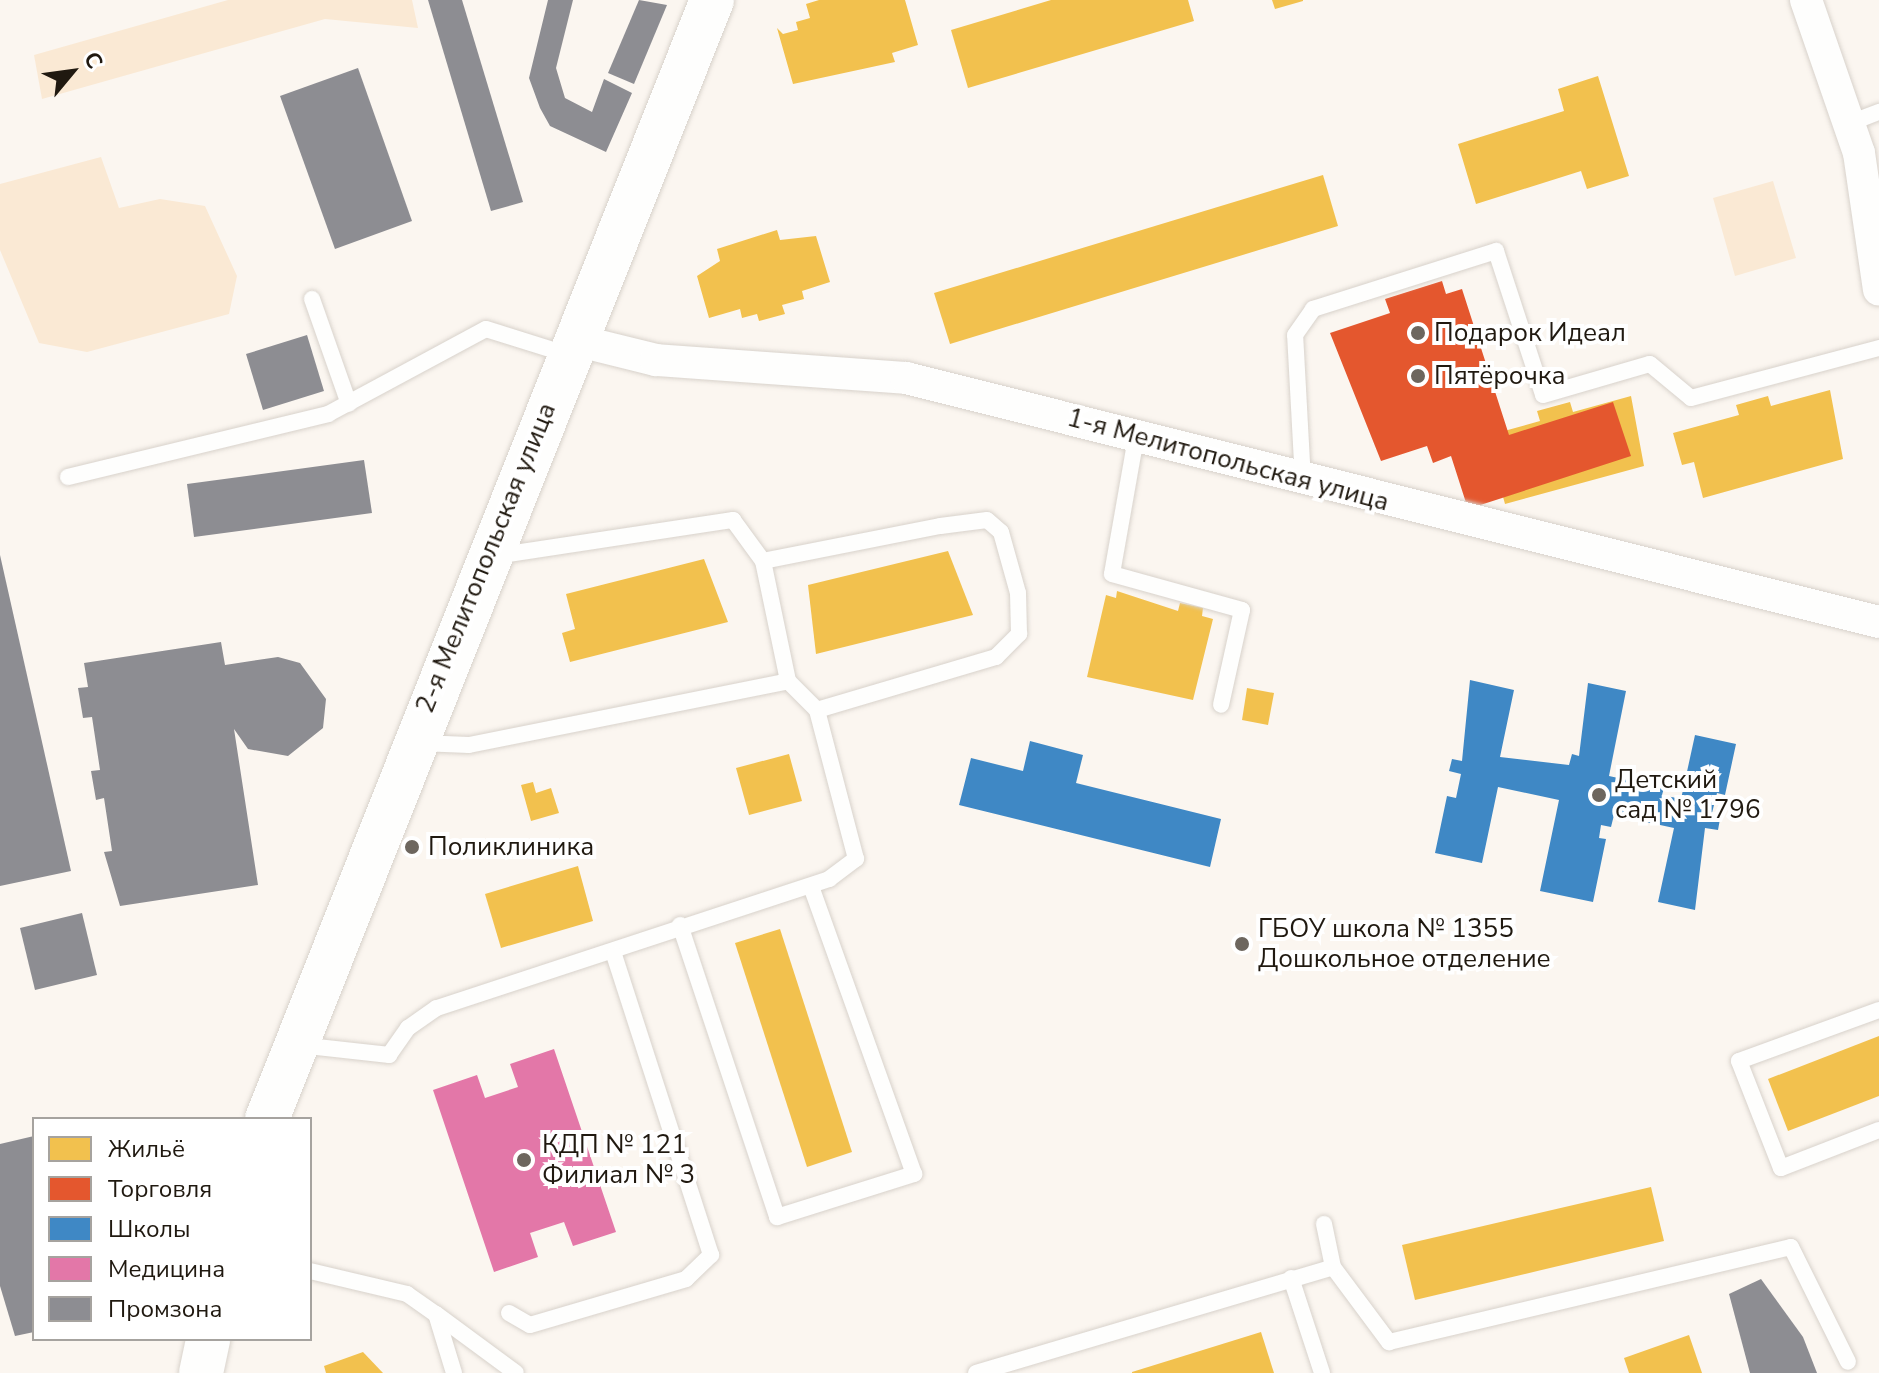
<!DOCTYPE html>
<html>
<head>
<meta charset="utf-8">
<style>
	body { margin:0 }
	#map { position:relative; width:1879px; height:1373px; overflow:hidden; background:#fbf6f0; font-family:"Nunito Sans",sans-serif }
	div>[style] { position:absolute }
	.green>* { inset:0; background:#fae9d4 }
	.homes>* { inset:0; background:#f2c14e }
	.shops>* { inset:0; background:#e4572e }
	.schools>* { inset:0; background:#3f88c5 }
	.health>* { inset:0; background:#e377a8 }
	.industry>* { inset:0; background:#8d8d92 }
	.roads { filter:drop-shadow(0 0 2px #d8d2cb) drop-shadow(0 0 2px #d8d2cb) }
	.lane>* { height:16px; margin:-8px; padding:0 8px; transform-origin:8px; border-radius:8px; background:#fefefd }
	.street>* { height:32px; margin:-16px; padding:0 16px; transform-origin:16px; border-radius:16px; background:#fefefd }
	.secondary>* { height:44px; margin:-22px; padding:0 22px; transform-origin:22px; border-radius:22px; background:#fefefd }
	.dots>* { width:22px; height:22px; translate:-50% -50%; box-sizing:border-box; border:4px solid #fff; border-radius:50% }
	span { translate:-50% -50%; white-space:nowrap; text-align:center; line-height:1.15; -webkit-text-stroke:8px #fff; paint-order:stroke }
	.poi-label { font-size:26px; color:#201910 }
	.left { translate:0 -50%; text-align:left }
	.street-label { font-size:26px; color:#201910 }
	.legend { position:absolute; left:32px; top:1117px; width:280px; height:224px; box-sizing:border-box; background:#fff; border:2px solid #a6a39f; margin:0; padding:10px 14px; list-style:none; font-size:24px; color:#201910 }
	.legend li { display:flex; align-items:center; gap:16px; height:40px }
	.legend b { width:40px; border:2px solid #a6a39f }
	.north { position:absolute; left:32px; top:32px; width:80px; height:80px; -webkit-text-stroke:6px #fff; paint-order:stroke; rotate:61deg; font-size:22px; font-weight:700; line-height:32px; text-align:center; color:#201910 }
	.north::after { content:''; display:block; margin:auto; width:28px; height:36px; background:#201910; clip-path:polygon(50% 0,100% 100%,50% 72%,0 100%) }
</style>
</head>
<body>
<div id="map">
	<div class="green">
		<div style="clip-path:polygon(228px 0,412px 0,418px 28px,325px 19px,42px 99px,34px 55px)"></div>
		<div style="clip-path:polygon(101px 157px,119px 208px,160px 199px,205px 206px,237px 276px,229px 314px,87px 352px,39px 343px,0 250px,0 184px)"></div>
		<div style="clip-path:polygon(1773px 181px,1796px 258px,1735px 276px,1713px 198px)"></div>
	</div>
	<div class="homes">
		<div style="clip-path:polygon(819px 0,905px 0,918px 45px,892px 53px,895px 62px,793px 84px,777px 28px,783px 34px,798px 30px,796px 22px,810px 18px,806px 4px)"></div>
		<div style="clip-path:polygon(1051px 0,1188px 0,1194px 21px,968px 88px,951px 30px)"></div>
		<div style="clip-path:polygon(1272px 0,1303px 0,1303px 1px,1275px 9px)"></div>
		<div style="clip-path:polygon(1598px 76px,1629px 176px,1587px 189px,1581px 171px,1476px 204px,1458px 144px,1564px 111px,1558px 89px)"></div>
		<div style="clip-path:polygon(1323px 175px,1338px 226px,950px 344px,934px 293px)"></div>
		<div style="clip-path:polygon(777px 230px,780px 240px,816px 236px,830px 282px,802px 291px,804px 299px,782px 305px,785px 314px,759px 321px,757px 314px,742px 318px,740px 309px,709px 318px,697px 276px,720px 261px,717px 249px)"></div>
		<div style="clip-path:polygon(1830px 390px,1843px 459px,1703px 498px,1694px 462px,1682px 465px,1673px 433px,1739px 415px,1736px 405px,1768px 396px,1771px 406px)"></div>
		<div style="clip-path:polygon(1631px 396px,1644px 466px,1505px 504px,1495px 468px,1484px 472px,1475px 439px,1540px 421px,1537px 411px,1570px 402px,1573px 412px)"></div>
		<div style="clip-path:polygon(948px 551px,973px 615px,816px 654px,808px 585px)"></div>
		<div style="clip-path:polygon(704px 559px,728px 622px,570px 662px,562px 633px,575px 629px,566px 594px)"></div>
		<div style="clip-path:polygon(1117px 591px,1178px 611px,1180px 603px,1203px 608px,1202px 616px,1213px 619px,1193px 700px,1087px 677px,1106px 595px,1116px 598px)"></div>
		<div style="clip-path:polygon(1247px 688px,1274px 693px,1268px 725px,1242px 720px)"></div>
		<div style="clip-path:polygon(789px 754px,802px 801px,749px 815px,736px 768px)"></div>
		<div style="clip-path:polygon(533px 782px,536px 793px,551px 788px,559px 813px,531px 821px,521px 785px)"></div>
		<div style="clip-path:polygon(578px 866px,593px 921px,501px 948px,485px 894px)"></div>
		<div style="clip-path:polygon(780px 929px,852px 1152px,807px 1167px,735px 943px)"></div>
		<div style="clip-path:polygon(1879px 1036px,1879px 1096px,1788px 1131px,1768px 1079px)"></div>
		<div style="clip-path:polygon(1651px 1187px,1664px 1241px,1415px 1300px,1402px 1245px)"></div>
		<div style="clip-path:polygon(1261px 1332px,1274px 1373px,1132px 1373px,1132px 1372px)"></div>
		<div style="clip-path:polygon(1689px 1335px,1702px 1373px,1629px 1373px,1624px 1358px)"></div>
		<div style="clip-path:polygon(363px 1352px,383px 1373px,326px 1373px,324px 1366px)"></div>
	</div>
	<div class="shops">
		<div style="clip-path:polygon(1442px 281px,1446px 294px,1462px 289px,1509px 435px,1613px 402px,1631px 456px,1468px 509px,1451px 456px,1433px 463px,1427px 446px,1381px 461px,1330px 333px,1390px 313px,1385px 299px)"></div>
	</div>
	<div class="schools">
		<div style="clip-path:polygon(1470px 680px,1514px 690px,1500px 757px,1569px 765px,1572px 754px,1579px 756px,1588px 683px,1626px 691px,1609px 776px,1664px 788px,1662px 795px,1681px 799px,1695px 735px,1736px 744px,1725px 795px,1717px 793px,1711px 817px,1720px 819px,1718px 830px,1705px 828px,1695px 910px,1658px 902px,1674px 828px,1614px 815px,1611px 827px,1601px 825px,1599px 838px,1606px 839px,1593px 902px,1540px 891px,1559px 800px,1498px 787px,1482px 863px,1435px 853px,1447px 796px,1456px 798px,1461px 774px,1449px 771px,1452px 759px,1462px 761px)"></div>
		<div style="clip-path:polygon(1030px 741px,1083px 755px,1076px 783px,1221px 819px,1210px 867px,959px 805px,971px 758px,1023px 771px)"></div>
	</div>
	<div class="health">
		<div style="clip-path:polygon(554px 1049px,616px 1232px,573px 1246px,564px 1222px,530px 1233px,538px 1257px,494px 1272px,433px 1090px,477px 1075px,485px 1098px,518px 1087px,510px 1064px)"></div>
	</div>
	<div class="industry">
		<div style="clip-path:polygon(428px 0,462px 0,523px 202px,491px 211px)"></div>
		<div style="clip-path:polygon(548px 0,573px 0,556px 68px,565px 98px,592px 112px,604px 79px,632px 93px,606px 152px,550px 126px,540px 108px,529px 78px)"></div>
		<div style="clip-path:polygon(639px 0,667px 5px,634px 84px,608px 73px)"></div>
		<div style="clip-path:polygon(358px 68px,412px 221px,335px 249px,280px 96px)"></div>
		<div style="clip-path:polygon(307px 335px,324px 391px,263px 410px,246px 354px)"></div>
		<div style="clip-path:polygon(364px 460px,372px 513px,194px 537px,187px 484px)"></div>
		<div style="clip-path:polygon(0 555px,71px 871px,0 886px)"></div>
		<div style="clip-path:polygon(221px 642px,225px 665px,278px 657px,300px 663px,326px 699px,323px 728px,288px 756px,248px 749px,234px 729px,258px 885px,120px 906px,104px 852px,112px 851px,104px 798px,96px 800px,91px 771px,100px 770px,92px 717px,83px 718px,78px 688px,88px 687px,84px 663px)"></div>
		<div style="clip-path:polygon(82px 913px,97px 975px,35px 990px,20px 928px)"></div>
		<div style="clip-path:polygon(34px 1136px,34px 1332px,15px 1336px,0 1286px,0 1144px)"></div>
		<div style="clip-path:polygon(1761px 1279px,1803px 1337px,1817px 1373px,1750px 1373px,1729px 1294px)"></div>
	</div>
	<div class="roads">
		<div class="lane">
			<div style="left:1850px;top:123px;width:31px;rotate:-21deg"></div>
			<div style="left:312px;top:299px;width:111px;rotate:70.6deg"></div>
			<div style="left:1137px;top:432px;width:144px;rotate:100deg"></div>
			<div style="left:1112px;top:574px;width:135px;rotate:15.5deg"></div>
			<div style="left:1242px;top:610px;width:97px;rotate:102.5deg"></div>
			<div style="left:68px;top:477px;width:268px;rotate:-13.6deg"></div>
			<div style="left:328px;top:414px;width:179px;rotate:-28.3deg"></div>
			<div style="left:486px;top:329px;width:84px;rotate:17.4deg"></div>
			<div style="left:1303px;top:481px;width:146px;rotate:-93.1deg"></div>
			<div style="left:1295px;top:335px;width:32px;rotate:-55deg"></div>
			<div style="left:1313px;top:309px;width:192px;rotate:-17.6deg"></div>
			<div style="left:1496px;top:251px;width:151px;rotate:71.9deg"></div>
			<div style="left:1543px;top:395px;width:111px;rotate:-16.2deg"></div>
			<div style="left:1650px;top:364px;width:53px;rotate:39.7deg"></div>
			<div style="left:1691px;top:398px;width:195px;rotate:-14.9deg"></div>
			<div style="left:495px;top:556px;width:241px;rotate:-8.6deg"></div>
			<div style="left:733px;top:520px;width:51px;rotate:53.8deg"></div>
			<div style="left:420px;top:743px;width:49px;rotate:2.3deg"></div>
			<div style="left:469px;top:745px;width:325px;rotate:-11.3deg"></div>
			<div style="left:680px;top:925px;width:308px;rotate:71.6deg"></div>
			<div style="left:777px;top:1217px;width:144px;rotate:-17.4deg"></div>
			<div style="left:914px;top:1174px;width:306px;rotate:-109.7deg"></div>
			<div style="left:1879px;top:1010px;width:149px;rotate:160deg"></div>
			<div style="left:1739px;top:1061px;width:115px;rotate:68.6deg"></div>
			<div style="left:1781px;top:1168px;width:105px;rotate:-21.2deg"></div>
			<div style="left:299px;top:1045px;width:91px;rotate:6.3deg"></div>
			<div style="left:389px;top:1055px;width:33px;rotate:-55deg"></div>
			<div style="left:408px;top:1028px;width:35px;rotate:-35deg"></div>
			<div style="left:437px;top:1008px;width:413px;rotate:-18.2deg"></div>
			<div style="left:829px;top:879px;width:34px;rotate:-37deg"></div>
			<div style="left:856px;top:859px;width:154px;rotate:-104.7deg"></div>
			<div style="left:817px;top:710px;width:187px;rotate:-16.5deg"></div>
			<div style="left:996px;top:657px;width:33px;rotate:-45deg"></div>
			<div style="left:1019px;top:634px;width:41px;rotate:-91.4deg"></div>
			<div style="left:1018px;top:593px;width:63px;rotate:-105.6deg"></div>
			<div style="left:1001px;top:532px;width:18px;rotate:-139deg"></div>
			<div style="left:987px;top:520px;width:47px;rotate:172.7deg"></div>
			<div style="left:940px;top:526px;width:180px;rotate:168.8deg"></div>
			<div style="left:763px;top:561px;width:123px;rotate:78.2deg"></div>
			<div style="left:788px;top:681px;width:41px;rotate:45deg"></div>
			<div style="left:1333px;top:1267px;width:94px;rotate:53.3deg"></div>
			<div style="left:1389px;top:1342px;width:413px;rotate:-13.3deg"></div>
			<div style="left:1791px;top:1247px;width:128px;rotate:63.6deg"></div>
			<div style="left:310px;top:1271px;width:100px;rotate:13.3deg"></div>
			<div style="left:407px;top:1294px;width:35px;rotate:35deg"></div>
			<div style="left:436px;top:1314px;width:62px;rotate:73deg"></div>
			<div style="left:1291px;top:1278px;width:100px;rotate:71.9deg"></div>
			<div style="left:509px;top:1313px;width:24px;rotate:30deg"></div>
			<div style="left:530px;top:1325px;width:163px;rotate:-16.4deg"></div>
			<div style="left:686px;top:1279px;width:35px;rotate:-44deg"></div>
			<div style="left:711px;top:1255px;width:315px;rotate:-107.9deg"></div>
			<div style="left:436px;top:1314px;width:99px;rotate:36.4deg"></div>
			<div style="left:976px;top:1373px;width:372px;rotate:-16.5deg"></div>
			<div style="left:1333px;top:1267px;width:44px;rotate:-101.8deg"></div>
		</div>
		<div class="street">
			<div style="left:1806px;top:0;width:162px;rotate:70.9deg"></div>
			<div style="left:1859px;top:153px;width:138px;rotate:81.7deg"></div>
			<div style="left:571px;top:339px;width:88px;rotate:13.9deg"></div>
			<div style="left:656px;top:360px;width:251px;rotate:4.1deg"></div>
			<div style="left:906px;top:378px;width:1003px;rotate:14.08deg"></div>
		</div>
		<div class="secondary">
			<div style="left:267px;top:1119px;width:1204px;rotate:-68.31deg"></div>
			<div style="left:201px;top:1373px;width:35px;rotate:-78deg"></div>
		</div>
	</div>
	<div class="dots">
		<div style="left:1418px;top:333px;background:#6d665e"></div>
		<div style="left:1418px;top:376px;background:#6d665e"></div>
		<div style="left:1599px;top:795px;background:#6d665e"></div>
		<div style="left:412px;top:847px;background:#6d665e"></div>
		<div style="left:1242px;top:944px;background:#6d665e"></div>
		<div style="left:524px;top:1160px;background:#6d665e"></div>
	</div>
	<div class="poi-label">
		<span class="left" style="left:1434px;top:333px">Подарок Идеал</span>
		<span class="left" style="left:1434px;top:376px">Пятёрочка</span>
		<span class="left" style="left:1615px;top:795px">Детский<br>сад № 1796</span>
		<span class="left" style="left:428px;top:847px">Поликлиника</span>
		<span class="left" style="left:1258px;top:944px">ГБОУ школа № 1355<br>Дошкольное отделение</span>
		<span class="left" style="left:542px;top:1160px">КДП № 121<br>Филиал № 3</span>
	</div>
	<div class="street-label">
		<span style="left:1228px;top:460px;rotate:15deg">1-я Мелитопольская улица</span>
		<span style="left:486px;top:558px;rotate:-68deg">2-я Мелитопольская улица</span>
	</div>
	<ul class="legend">
	<li><b style="height:22px;background:#f2c14e"></b>Жильё</li>
	<li><b style="height:22px;background:#e4572e"></b>Торговля</li>
	<li><b style="height:22px;background:#3f88c5"></b>Школы</li>
	<li><b style="height:22px;background:#e377a8"></b>Медицина</li>
	<li><b style="height:22px;background:#8d8d92"></b>Промзона</li>
	</ul>
	<div class="north">С</div>
</div>
</body>
</html>
